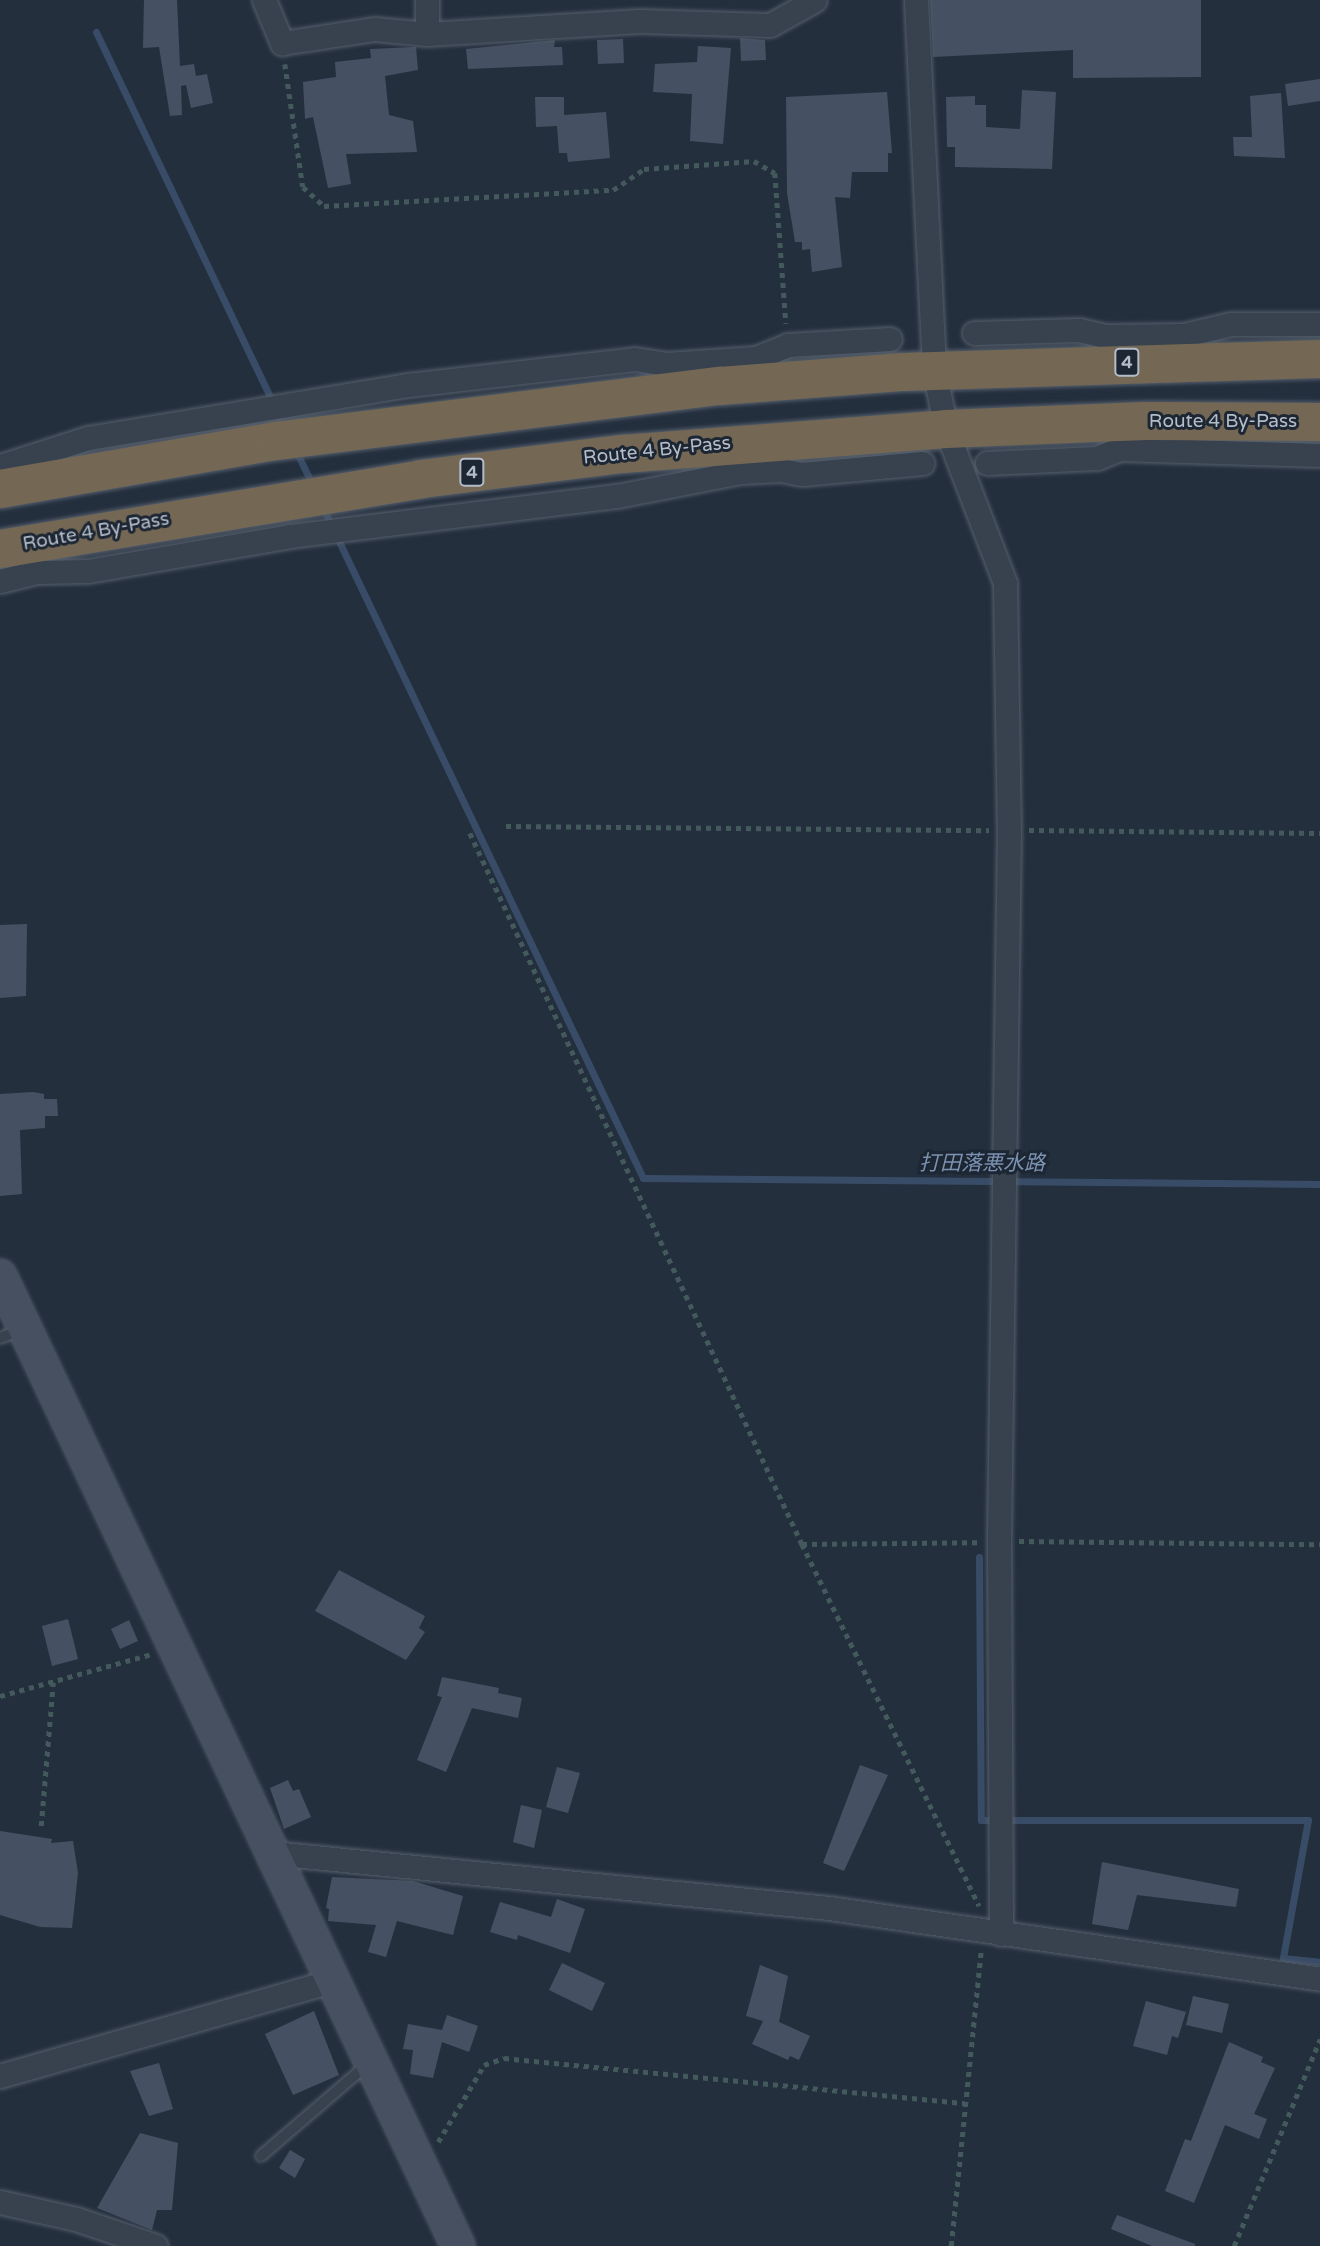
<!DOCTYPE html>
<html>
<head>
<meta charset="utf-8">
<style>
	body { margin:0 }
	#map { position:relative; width:1320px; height:2246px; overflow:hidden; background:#242f3e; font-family:"Varela Round","Noto Sans JP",sans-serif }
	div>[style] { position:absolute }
	.stream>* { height:7px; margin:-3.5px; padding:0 3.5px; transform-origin:3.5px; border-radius:3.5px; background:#394c67 }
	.building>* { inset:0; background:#455162 }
	.path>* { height:4.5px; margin-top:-2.25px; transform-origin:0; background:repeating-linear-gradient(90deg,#44595c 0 5px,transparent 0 10px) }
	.roads { filter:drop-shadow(0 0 2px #565f6c) drop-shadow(0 0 2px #565f6c) }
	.lane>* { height:10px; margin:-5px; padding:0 5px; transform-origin:5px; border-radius:5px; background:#38414e }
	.street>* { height:23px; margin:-11.5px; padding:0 11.5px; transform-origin:11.5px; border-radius:11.5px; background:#38414e }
	.secondary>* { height:32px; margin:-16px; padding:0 16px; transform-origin:16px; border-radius:16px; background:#465061 }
	.highway>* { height:38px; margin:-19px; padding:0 19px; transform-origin:19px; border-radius:19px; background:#746855 }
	span { translate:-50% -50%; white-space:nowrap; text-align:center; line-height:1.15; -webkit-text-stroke:6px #1d2633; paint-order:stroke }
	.shield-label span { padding:2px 5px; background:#1d2633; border:2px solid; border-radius:5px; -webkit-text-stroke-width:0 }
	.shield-label { font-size:18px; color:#b4bcc9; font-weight:700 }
	.street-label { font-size:19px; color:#b4bcc9 }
	.water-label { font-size:21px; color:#7c92b1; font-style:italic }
</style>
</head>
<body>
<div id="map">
	<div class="stream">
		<div style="left:96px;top:32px;width:439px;rotate:64.5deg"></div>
		<div style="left:296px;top:451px;width:37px;rotate:64deg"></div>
		<div style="left:323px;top:508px;width:742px;rotate:64.47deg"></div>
		<div style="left:643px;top:1178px;width:677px;rotate:0.51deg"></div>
		<div style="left:979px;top:1557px;width:263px;rotate:89.6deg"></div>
		<div style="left:981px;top:1820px;width:327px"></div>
		<div style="left:1308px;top:1820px;width:140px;rotate:100.3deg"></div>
		<div style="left:1283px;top:1958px;width:37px;rotate:6deg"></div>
	</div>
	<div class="building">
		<div style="clip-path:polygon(144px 0,177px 0,180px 66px,194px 64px,196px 76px,207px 74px,213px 103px,191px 108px,186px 85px,181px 86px,182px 115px,170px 116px,159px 47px,143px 48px)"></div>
		<div style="clip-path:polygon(930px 0,1201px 0,1201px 77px,1073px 78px,1073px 50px,933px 57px)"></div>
		<div style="clip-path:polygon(740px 38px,765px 40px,766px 60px,741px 61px)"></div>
		<div style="clip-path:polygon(623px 39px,624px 63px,598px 64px,597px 40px)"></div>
		<div style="clip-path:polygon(555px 40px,554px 47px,562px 47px,563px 65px,468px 69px,466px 49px)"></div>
		<div style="clip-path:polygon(698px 46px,731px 48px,723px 144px,690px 141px,692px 94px,653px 92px,655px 64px,697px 62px)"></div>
		<div style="clip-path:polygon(416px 47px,418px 70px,385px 76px,389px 115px,413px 121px,417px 152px,346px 154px,351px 184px,328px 188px,313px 117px,305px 119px,303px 82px,336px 77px,335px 62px,371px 58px,370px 49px)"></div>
		<div style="clip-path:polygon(1320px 79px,1320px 101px,1288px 106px,1285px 84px)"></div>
		<div style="clip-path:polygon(1022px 90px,1056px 92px,1052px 169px,955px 167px,955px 147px,947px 147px,946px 97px,975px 96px,975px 105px,986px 105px,986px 127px,1020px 129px)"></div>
		<div style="clip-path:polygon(887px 92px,892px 153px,888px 153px,888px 172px,852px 172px,850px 198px,835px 197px,842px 267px,812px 272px,810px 249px,802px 250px,802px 242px,795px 242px,787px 193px,786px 97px)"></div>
		<div style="clip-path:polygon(1281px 93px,1285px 158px,1234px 156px,1233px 137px,1252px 137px,1250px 96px)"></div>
		<div style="clip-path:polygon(535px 97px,564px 97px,564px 115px,606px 112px,610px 158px,568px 162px,567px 153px,559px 153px,557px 126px,536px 127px)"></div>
		<div style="clip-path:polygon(27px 924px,26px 996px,0 998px,0 925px)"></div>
		<div style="clip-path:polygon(33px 1092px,44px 1094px,44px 1099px,57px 1099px,58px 1116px,45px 1116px,45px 1128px,20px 1130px,22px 1194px,0 1196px,0 1094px)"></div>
		<div style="clip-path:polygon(339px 1570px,425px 1616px,419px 1628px,425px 1632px,406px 1660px,315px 1611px)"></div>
		<div style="clip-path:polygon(68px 1619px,78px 1659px,52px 1666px,42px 1626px)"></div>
		<div style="clip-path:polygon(129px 1620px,138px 1641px,120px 1649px,111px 1629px)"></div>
		<div style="clip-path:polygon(442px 1677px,499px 1688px,498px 1693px,522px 1698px,518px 1718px,472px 1708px,446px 1772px,417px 1760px,442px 1697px,437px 1696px)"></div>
		<div style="clip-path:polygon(860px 1765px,888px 1775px,844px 1871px,823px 1863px)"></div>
		<div style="clip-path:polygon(557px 1767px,580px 1773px,568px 1813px,546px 1807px)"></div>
		<div style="clip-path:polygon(288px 1780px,293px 1791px,299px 1789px,311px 1817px,284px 1829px,270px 1788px)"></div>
		<div style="clip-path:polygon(521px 1805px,542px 1810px,534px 1848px,513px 1842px)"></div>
		<div style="clip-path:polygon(0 1831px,52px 1839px,51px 1843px,73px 1841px,78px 1873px,72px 1928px,40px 1927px,0 1915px)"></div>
		<div style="clip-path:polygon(1102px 1862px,1239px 1889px,1236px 1907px,1137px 1895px,1128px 1930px,1092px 1924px)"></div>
		<div style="clip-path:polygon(332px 1877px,413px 1881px,463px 1896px,453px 1935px,397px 1921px,386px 1957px,368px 1952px,376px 1925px,328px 1921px,329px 1909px,326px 1908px)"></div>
		<div style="clip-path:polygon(557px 1899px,585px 1909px,570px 1953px,518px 1935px,517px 1940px,490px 1932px,500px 1902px,551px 1917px)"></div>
		<div style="clip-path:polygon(562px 1963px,605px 1983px,592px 2011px,549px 1990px)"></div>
		<div style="clip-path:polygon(760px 1965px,788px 1976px,779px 2022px,810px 2036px,799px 2060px,790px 2056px,788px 2060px,752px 2044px,763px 2021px,746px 2016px)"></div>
		<div style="clip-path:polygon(1193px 1996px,1229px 2004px,1222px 2033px,1186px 2025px)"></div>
		<div style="clip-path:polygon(1146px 2001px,1186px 2012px,1178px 2038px,1172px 2036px,1167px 2055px,1133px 2046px)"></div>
		<div style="clip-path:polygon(314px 2011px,339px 2075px,293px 2095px,265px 2034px)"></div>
		<div style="clip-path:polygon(447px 2015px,478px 2026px,469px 2052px,442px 2042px,433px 2078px,410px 2074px,413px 2050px,403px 2049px,408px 2024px,442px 2030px)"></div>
		<div style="clip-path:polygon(1229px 2042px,1263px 2057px,1261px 2062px,1275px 2068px,1254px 2114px,1267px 2119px,1259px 2139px,1225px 2125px,1194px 2203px,1165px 2191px,1185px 2139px,1191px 2141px)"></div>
		<div style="clip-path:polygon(159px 2063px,173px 2109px,149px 2116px,130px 2071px)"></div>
		<div style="clip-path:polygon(140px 2133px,178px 2143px,172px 2210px,157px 2210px,152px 2230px,97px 2208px)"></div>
		<div style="clip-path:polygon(290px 2150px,305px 2159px,295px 2178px,279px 2168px)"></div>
		<div style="clip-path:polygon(1117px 2215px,1195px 2244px,1195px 2246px,1152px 2246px,1111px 2229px)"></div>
	</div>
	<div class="path">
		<div style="left:285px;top:64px;width:124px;rotate:81.7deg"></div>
		<div style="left:303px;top:187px;width:28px;rotate:42deg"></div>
		<div style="left:324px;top:206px;width:289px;rotate:-3.2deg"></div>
		<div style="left:613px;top:190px;width:37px;rotate:-34deg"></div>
		<div style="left:644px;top:169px;width:110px;rotate:-4.2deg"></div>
		<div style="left:754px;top:161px;width:24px;rotate:30deg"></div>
		<div style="left:775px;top:173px;width:151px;rotate:85.8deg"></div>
		<div style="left:506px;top:826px;width:483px;rotate:0.5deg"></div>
		<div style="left:1029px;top:830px;width:291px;rotate:0.6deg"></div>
		<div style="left:470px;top:833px;width:785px;rotate:64.97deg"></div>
		<div style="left:802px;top:1544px;width:403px;rotate:63.9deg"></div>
		<div style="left:1019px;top:1541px;width:301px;rotate:0.6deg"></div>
		<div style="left:802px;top:1544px;width:177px;rotate:-0.6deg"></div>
		<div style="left:0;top:1696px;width:157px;rotate:-15.5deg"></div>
		<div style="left:41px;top:1826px;width:144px;rotate:-85.2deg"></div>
		<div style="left:438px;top:2142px;width:90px;rotate:-59.1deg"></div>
		<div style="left:484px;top:2065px;width:21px;rotate:-19deg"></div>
		<div style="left:504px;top:2058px;width:463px;rotate:5.6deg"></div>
		<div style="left:951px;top:2246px;width:298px;rotate:-84.2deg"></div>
		<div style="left:1234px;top:2246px;width:224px;rotate:-67.4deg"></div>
	</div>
	<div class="roads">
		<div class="lane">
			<div style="left:0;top:1338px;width:26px;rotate:-21deg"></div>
			<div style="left:261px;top:2156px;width:141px;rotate:-40.7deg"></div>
		</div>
		<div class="street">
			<div style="left:264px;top:0;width:47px;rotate:67.3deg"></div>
			<div style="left:282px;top:43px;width:94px;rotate:-8.6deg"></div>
			<div style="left:375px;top:29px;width:52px;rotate:5.5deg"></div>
			<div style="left:427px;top:34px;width:213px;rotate:-3.5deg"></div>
			<div style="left:640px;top:21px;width:130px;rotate:1.8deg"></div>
			<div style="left:770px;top:25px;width:51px;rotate:-29.1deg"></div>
			<div style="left:427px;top:0;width:34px;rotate:90deg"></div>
			<div style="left:916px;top:0;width:370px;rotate:87.2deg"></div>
			<div style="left:934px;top:370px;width:60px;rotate:78.5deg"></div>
			<div style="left:946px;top:429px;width:165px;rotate:69deg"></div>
			<div style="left:1005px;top:583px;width:247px;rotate:89.1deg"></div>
			<div style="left:1009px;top:830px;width:711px;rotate:90.81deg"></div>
			<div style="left:999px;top:1541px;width:393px;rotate:89.7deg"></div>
			<div style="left:974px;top:333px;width:105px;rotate:-1.6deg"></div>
			<div style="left:1079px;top:330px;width:28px;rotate:13deg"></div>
			<div style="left:1106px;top:336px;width:78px;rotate:-0.7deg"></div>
			<div style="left:1184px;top:335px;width:48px;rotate:-13.2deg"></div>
			<div style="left:1231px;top:324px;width:89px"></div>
			<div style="left:987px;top:463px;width:110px;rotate:-2.6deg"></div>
			<div style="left:1097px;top:458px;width:24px;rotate:-22deg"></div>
			<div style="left:1119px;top:449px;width:201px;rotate:1.7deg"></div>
			<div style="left:0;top:466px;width:92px;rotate:-17.7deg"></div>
			<div style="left:88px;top:438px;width:324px;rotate:-9.4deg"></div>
			<div style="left:408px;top:385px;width:228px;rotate:-6.5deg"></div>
			<div style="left:635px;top:359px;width:31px;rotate:9deg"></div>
			<div style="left:666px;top:364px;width:90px;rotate:-3.8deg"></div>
			<div style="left:756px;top:358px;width:35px;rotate:-22deg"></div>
			<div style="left:788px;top:345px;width:102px;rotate:-3.4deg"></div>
			<div style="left:0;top:581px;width:38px;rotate:-14deg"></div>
			<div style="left:37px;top:572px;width:51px;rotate:-1.1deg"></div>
			<div style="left:88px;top:571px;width:205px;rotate:-9.8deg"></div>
			<div style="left:290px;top:536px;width:329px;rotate:-7deg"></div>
			<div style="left:617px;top:496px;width:126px;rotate:-11deg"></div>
			<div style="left:741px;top:472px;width:40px;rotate:-2.9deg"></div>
			<div style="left:781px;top:470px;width:21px;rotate:11deg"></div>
			<div style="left:802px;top:474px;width:121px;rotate:-5.2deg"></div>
			<div style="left:273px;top:1853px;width:559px;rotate:5.65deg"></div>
			<div style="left:829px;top:1908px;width:496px;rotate:8.2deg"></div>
			<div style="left:0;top:2076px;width:345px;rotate:-16deg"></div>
			<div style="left:0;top:2202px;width:78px;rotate:12.6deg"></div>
			<div style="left:76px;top:2219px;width:84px;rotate:18.6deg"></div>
		</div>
		<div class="secondary">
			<div style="left:0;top:1276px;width:1073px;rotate:64.72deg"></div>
		</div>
		<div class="highway">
			<div style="left:0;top:489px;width:280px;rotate:-9.9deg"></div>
			<div style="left:276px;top:441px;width:447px;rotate:-7.1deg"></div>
			<div style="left:720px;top:386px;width:184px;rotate:-4.4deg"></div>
			<div style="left:903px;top:372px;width:417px;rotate:-1.8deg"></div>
			<div style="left:0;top:549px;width:427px;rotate:-9.4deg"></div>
			<div style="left:421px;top:479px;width:204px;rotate:-7.1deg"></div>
			<div style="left:623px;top:454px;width:324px;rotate:-4.4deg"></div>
			<div style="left:946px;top:429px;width:202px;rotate:-2.3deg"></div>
			<div style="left:1148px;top:421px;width:172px;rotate:0.3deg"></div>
		</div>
	</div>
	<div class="shield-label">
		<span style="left:1127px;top:362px">4</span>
		<span style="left:472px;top:472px">4</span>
	</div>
	<div class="street-label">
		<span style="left:1223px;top:422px">Route 4 By-Pass</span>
		<span style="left:657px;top:451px;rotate:-6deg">Route 4 By-Pass</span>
		<span style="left:96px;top:532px;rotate:-10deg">Route 4 By-Pass</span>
	</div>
	<div class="water-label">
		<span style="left:982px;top:1164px">打田落悪水路</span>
	</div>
</div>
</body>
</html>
